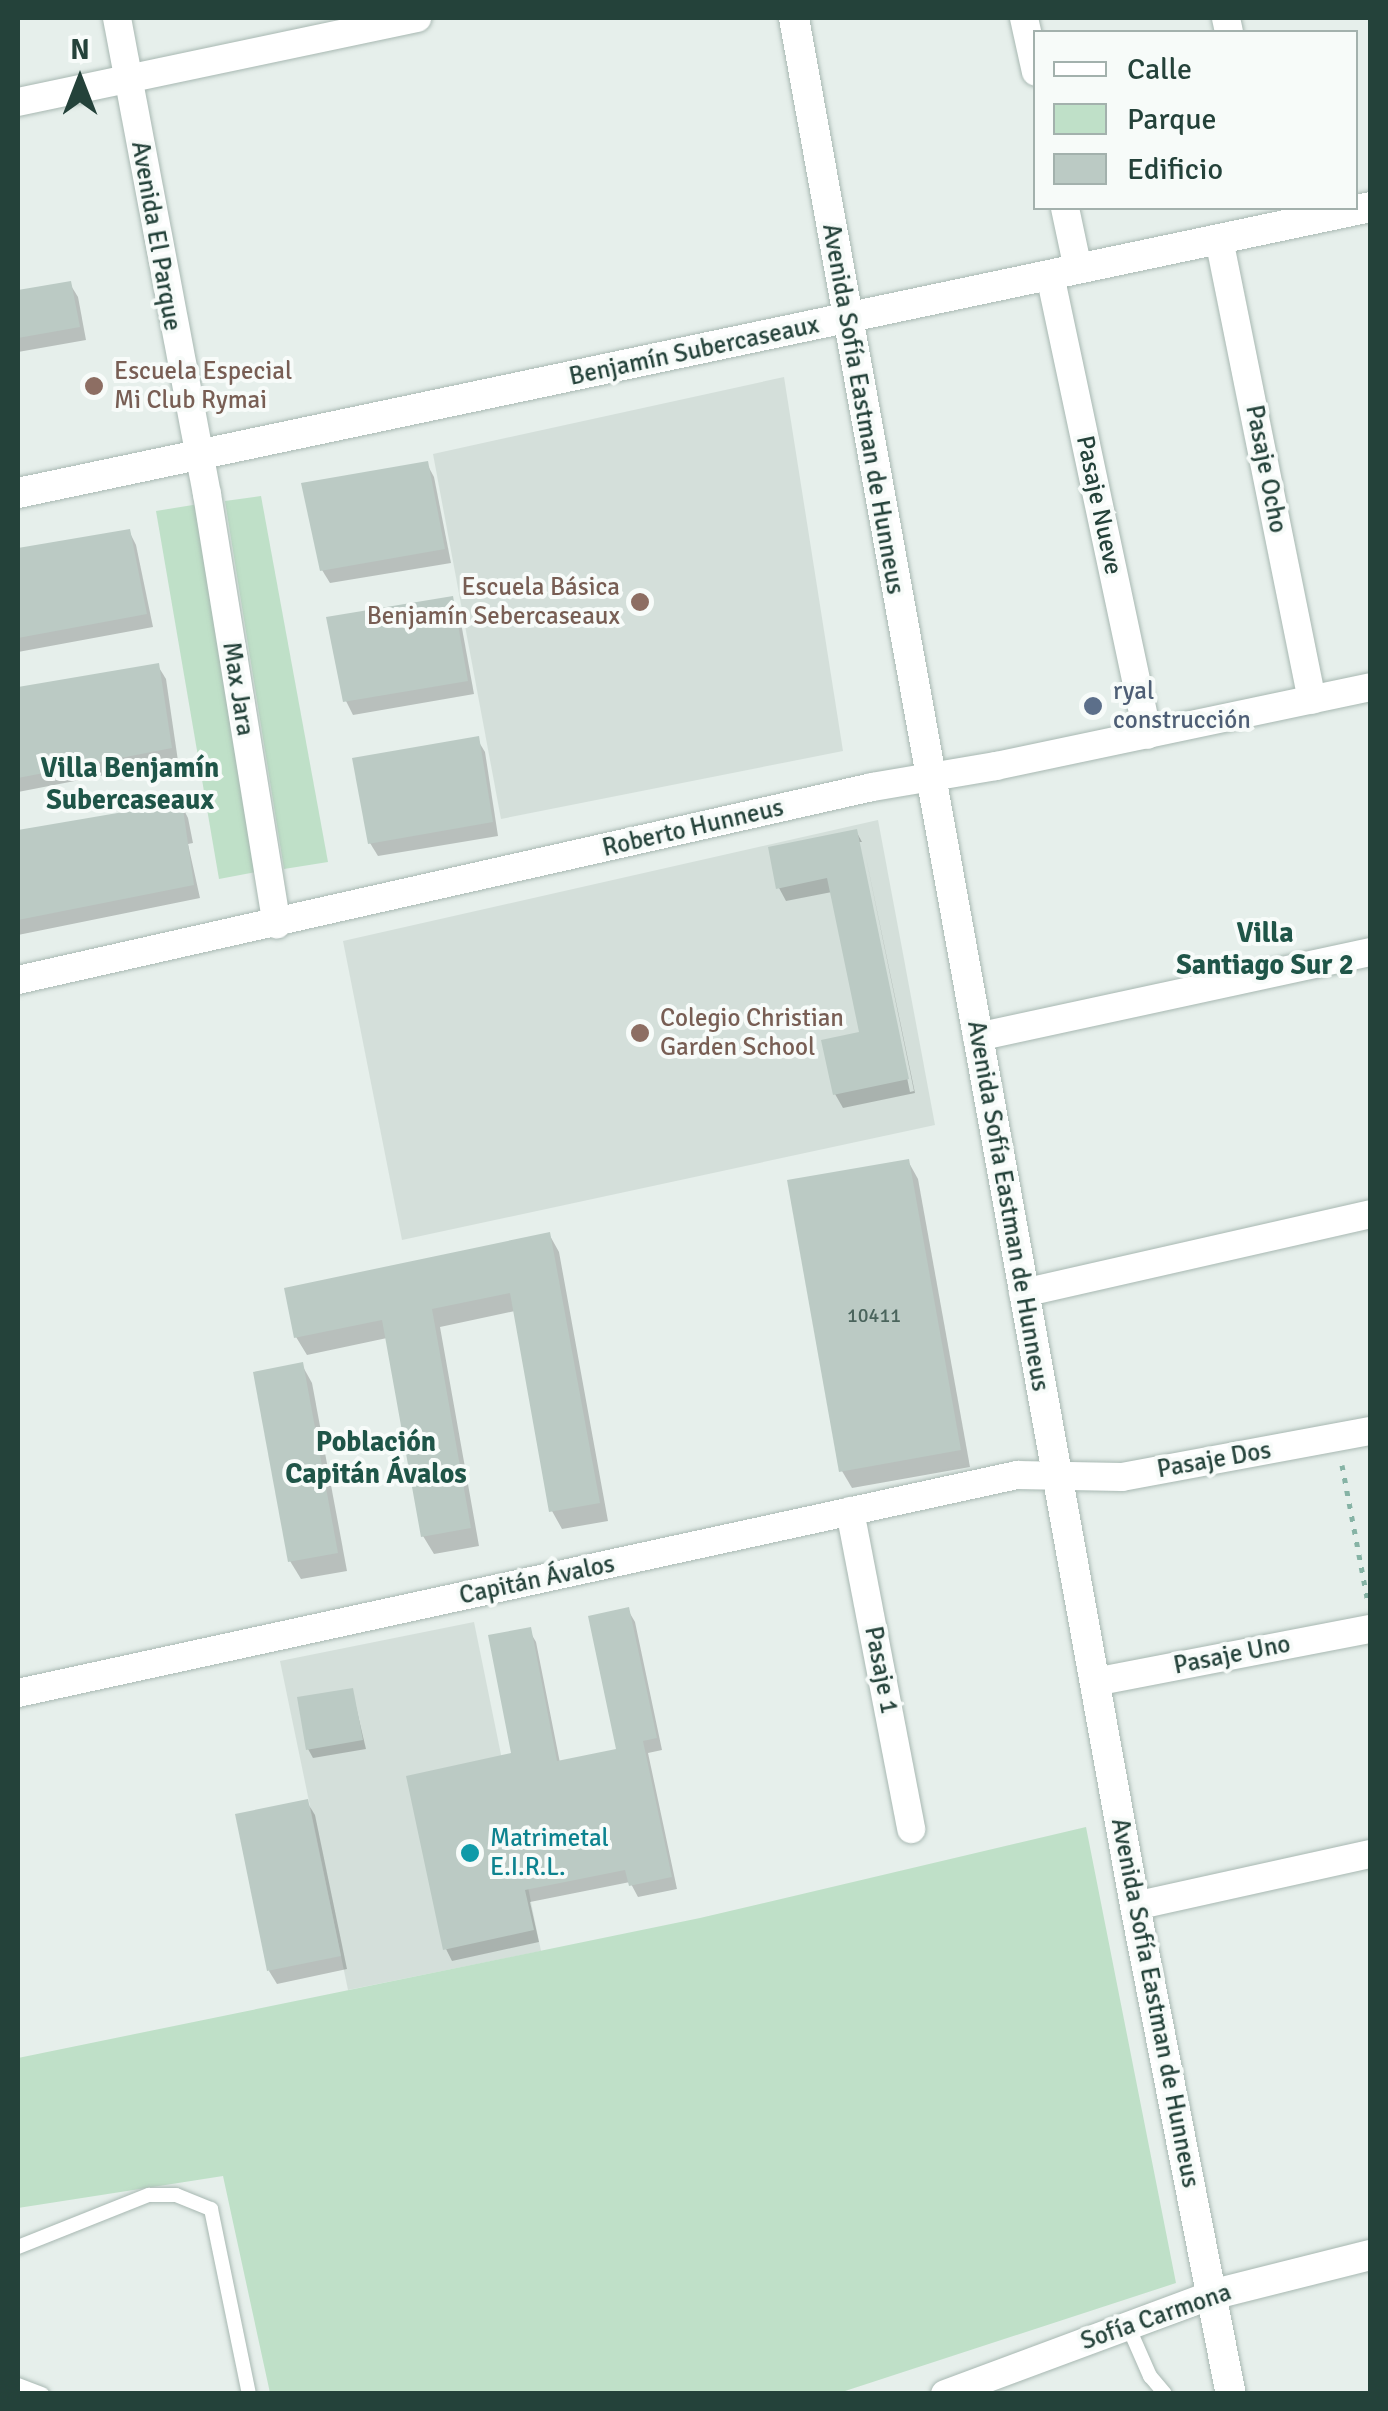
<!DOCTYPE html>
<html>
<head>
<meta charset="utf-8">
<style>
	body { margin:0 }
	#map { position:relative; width:1388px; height:2411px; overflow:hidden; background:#e6efeb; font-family:Signika,sans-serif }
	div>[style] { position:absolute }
	.built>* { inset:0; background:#d4dfda }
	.green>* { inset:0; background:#bfe0c8 }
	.shadow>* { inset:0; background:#0003 }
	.building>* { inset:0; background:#bbcac4 }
	.path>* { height:5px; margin-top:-2.5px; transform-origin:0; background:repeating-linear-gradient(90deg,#86b3a5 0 5px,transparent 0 13px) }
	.roads { filter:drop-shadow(0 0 2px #a8b8b2) drop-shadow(0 0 2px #a8b8b2) }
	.lane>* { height:14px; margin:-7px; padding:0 7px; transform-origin:7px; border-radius:7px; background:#fff }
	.street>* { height:28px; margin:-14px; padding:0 14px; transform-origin:14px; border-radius:14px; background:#fff }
	.secondary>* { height:30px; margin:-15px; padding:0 15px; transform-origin:15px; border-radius:15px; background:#fff }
	.dots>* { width:28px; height:28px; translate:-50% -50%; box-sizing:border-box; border:5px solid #f7fbf9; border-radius:50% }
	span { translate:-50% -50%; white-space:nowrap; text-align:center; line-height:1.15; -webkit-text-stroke:8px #f7fbf9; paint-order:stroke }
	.number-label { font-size:20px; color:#4a645c }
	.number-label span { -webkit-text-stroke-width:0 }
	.street-label { font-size:25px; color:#24423a }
	.education-label { font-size:25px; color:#785e54 }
	.left { translate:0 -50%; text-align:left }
	.right { translate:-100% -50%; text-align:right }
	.service-label { font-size:25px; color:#4e5e75 }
	.culture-label { font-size:25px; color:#0d838f }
	.neighbourhood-label { font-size:28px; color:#1f5548; font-weight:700 }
	.frame { position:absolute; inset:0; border:20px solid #24423a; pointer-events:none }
	.legend { position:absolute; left:1033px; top:30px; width:325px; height:180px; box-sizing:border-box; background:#f7fbf9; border:2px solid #a3b1ad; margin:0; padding:12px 18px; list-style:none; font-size:30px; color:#24423a }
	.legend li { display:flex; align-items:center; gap:20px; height:50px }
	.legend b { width:50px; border:2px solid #a3b1ad }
	.north { position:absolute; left:30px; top:30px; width:100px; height:100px; -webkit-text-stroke:8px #f7fbf9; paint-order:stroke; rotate:0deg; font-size:28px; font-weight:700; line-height:40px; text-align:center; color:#24423a }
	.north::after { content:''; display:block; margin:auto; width:35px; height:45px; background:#24423a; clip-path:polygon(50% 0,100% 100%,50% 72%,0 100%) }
</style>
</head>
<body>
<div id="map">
	<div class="built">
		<div style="clip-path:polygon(784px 377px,843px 751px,501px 819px,433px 454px)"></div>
		<div style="clip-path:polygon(878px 820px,935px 1125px,402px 1240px,343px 941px)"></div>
		<div style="clip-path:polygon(474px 1622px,541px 1951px,348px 1990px,280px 1661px)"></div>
	</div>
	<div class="green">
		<div style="clip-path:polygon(261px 496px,328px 862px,284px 869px,225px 501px)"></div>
		<div style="clip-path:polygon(199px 504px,256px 872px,219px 879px,156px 511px)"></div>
		<div style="clip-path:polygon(1086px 1827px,1176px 2283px,839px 2393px,270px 2393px,223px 2176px,18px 2208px,18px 2058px,700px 1918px)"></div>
	</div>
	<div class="shadow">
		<div style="clip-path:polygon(70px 284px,78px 297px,86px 340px,18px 352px,18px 293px)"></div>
		<div style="clip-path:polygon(427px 464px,434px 477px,451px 563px,330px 583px,322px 570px)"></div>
		<div style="clip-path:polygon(129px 531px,136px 545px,153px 627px,18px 652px,18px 551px)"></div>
		<div style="clip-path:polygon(452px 598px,459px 612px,474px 694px,353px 715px,346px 701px)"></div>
		<div style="clip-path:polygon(158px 666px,166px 679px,178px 761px,18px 792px,18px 690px)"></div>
		<div style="clip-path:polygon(477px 739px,485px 752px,498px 836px,378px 856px,370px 843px)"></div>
		<div style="clip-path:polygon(181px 804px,188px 818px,193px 843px,188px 844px,200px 898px,18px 935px,18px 832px)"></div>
		<div style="clip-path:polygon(856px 831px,862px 842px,858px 842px,910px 1092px,914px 1091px,863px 843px,915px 1093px,843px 1108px,835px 1094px,862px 1034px,832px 892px,786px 901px,779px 888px)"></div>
		<div style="clip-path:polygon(908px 1161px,918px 1179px,970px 1467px,852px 1488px,842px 1471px)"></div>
		<div style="clip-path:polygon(549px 1234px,559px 1252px,608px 1521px,562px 1529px,552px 1511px,515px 1311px,440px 1327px,479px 1546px,434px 1554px,423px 1536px,387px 1338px,307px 1355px,296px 1337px)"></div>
		<div style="clip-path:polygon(302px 1365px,312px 1383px,347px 1571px,301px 1579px,290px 1561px)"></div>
		<div style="clip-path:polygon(628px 1610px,635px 1622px,662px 1750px,648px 1753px,677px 1889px,638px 1897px,630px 1882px,530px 1902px,539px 1942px,452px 1961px,446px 1949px,514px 1755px,529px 1630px,536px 1642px,560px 1763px,619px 1751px)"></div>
		<div style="clip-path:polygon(352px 1690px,366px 1749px,313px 1758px,308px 1749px)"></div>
		<div style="clip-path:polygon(307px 1802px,315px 1815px,347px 1969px,277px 1984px,269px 1971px)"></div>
	</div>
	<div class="building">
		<div style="clip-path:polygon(71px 281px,80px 327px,18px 338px,18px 290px)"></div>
		<div style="clip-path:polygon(428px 461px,445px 549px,320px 571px,301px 483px)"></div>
		<div style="clip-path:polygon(130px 529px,147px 614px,18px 638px,18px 548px)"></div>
		<div style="clip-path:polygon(453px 596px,468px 681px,343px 702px,326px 617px)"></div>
		<div style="clip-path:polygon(159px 663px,172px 748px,18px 778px,18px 687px)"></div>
		<div style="clip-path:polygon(479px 736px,493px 822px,368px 844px,352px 758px)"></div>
		<div style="clip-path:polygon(182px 802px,194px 885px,18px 920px,18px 830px)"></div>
		<div style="clip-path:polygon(857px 829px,909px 1079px,833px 1095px,821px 1040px,859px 1032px,827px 878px,776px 889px,768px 847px)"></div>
		<div style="clip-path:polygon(909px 1159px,961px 1450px,839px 1472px,787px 1180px)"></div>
		<div style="clip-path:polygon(550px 1232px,600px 1503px,549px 1512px,510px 1293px,432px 1309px,471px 1528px,421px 1537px,382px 1320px,294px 1338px,284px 1288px)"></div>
		<div style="clip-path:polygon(303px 1362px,338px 1553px,288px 1562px,253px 1372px)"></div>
		<div style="clip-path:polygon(629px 1607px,657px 1738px,643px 1741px,672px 1877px,629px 1886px,625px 1870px,525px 1890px,534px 1930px,443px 1950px,406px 1776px,511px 1753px,488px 1635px,531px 1627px,557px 1761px,616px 1749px,588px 1616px)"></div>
		<div style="clip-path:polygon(353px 1688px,363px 1740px,306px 1750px,297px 1697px)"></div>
		<div style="clip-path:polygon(308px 1799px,341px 1956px,267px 1971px,235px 1814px)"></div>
	</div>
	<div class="path">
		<div style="left:1342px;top:1465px;width:139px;rotate:79.3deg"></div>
	</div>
	<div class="roads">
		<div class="lane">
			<div style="left:18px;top:2247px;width:141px;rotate:-21.7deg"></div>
			<div style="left:149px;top:2195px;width:27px"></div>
			<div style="left:176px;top:2195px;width:38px;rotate:22deg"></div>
			<div style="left:211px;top:2209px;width:189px;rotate:78.4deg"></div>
			<div style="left:1128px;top:2326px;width:55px;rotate:66.3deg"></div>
			<div style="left:1150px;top:2376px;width:23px;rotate:50deg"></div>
			<div style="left:18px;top:2385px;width:26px;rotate:21deg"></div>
		</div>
		<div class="street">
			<div style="left:117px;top:18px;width:484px;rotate:79.3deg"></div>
			<div style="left:207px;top:494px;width:436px;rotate:80.8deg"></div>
			<div style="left:1024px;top:18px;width:55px;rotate:77.5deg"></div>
			<div style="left:1226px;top:18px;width:14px;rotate:78deg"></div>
			<div style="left:18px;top:102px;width:408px;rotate:-11.9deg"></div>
			<div style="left:1065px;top:208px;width:62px;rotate:78deg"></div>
			<div style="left:1219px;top:239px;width:470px;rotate:78.6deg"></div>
			<div style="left:1050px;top:275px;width:470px;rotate:78deg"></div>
			<div style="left:18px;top:980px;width:876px;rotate:-12.73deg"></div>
			<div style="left:872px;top:787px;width:126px;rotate:-9.6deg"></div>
			<div style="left:996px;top:766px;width:382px;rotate:-11.9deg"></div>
			<div style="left:977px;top:1037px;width:402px;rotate:-12.2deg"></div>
			<div style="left:1023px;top:1293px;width:356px;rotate:-12.8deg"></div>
			<div style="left:850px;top:1511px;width:324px;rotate:79.1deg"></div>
			<div style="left:1094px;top:1682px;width:281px;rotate:-10.9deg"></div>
			<div style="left:18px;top:1693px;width:1023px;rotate:-12.31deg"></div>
			<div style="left:1017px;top:1475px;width:105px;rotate:1.1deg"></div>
			<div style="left:1122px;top:1477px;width:252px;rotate:-10.5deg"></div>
			<div style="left:1135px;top:1906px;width:241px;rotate:-12.5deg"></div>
			<div style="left:945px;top:2394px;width:284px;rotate:-20.4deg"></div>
		</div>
		<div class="secondary">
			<div style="left:794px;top:18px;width:1919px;rotate:79.76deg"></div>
			<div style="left:1135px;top:1906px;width:497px;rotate:78.9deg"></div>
			<div style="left:18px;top:493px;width:1382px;rotate:-11.94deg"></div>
			<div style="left:1211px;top:2295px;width:164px;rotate:-14.1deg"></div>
		</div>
	</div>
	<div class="dots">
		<div style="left:94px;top:386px;background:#8d6e63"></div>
		<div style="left:640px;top:602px;background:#8d6e63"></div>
		<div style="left:1093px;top:706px;background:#5c6f8a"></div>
		<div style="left:640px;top:1033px;background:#8d6e63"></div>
		<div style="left:470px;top:1853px;background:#0f9aa8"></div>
	</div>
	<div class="number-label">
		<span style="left:874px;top:1315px">10411</span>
	</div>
	<div class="street-label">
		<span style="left:156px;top:236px;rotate:80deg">Avenida El Parque</span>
		<span style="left:694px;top:351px;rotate:-12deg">Benjamín Subercaseaux</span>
		<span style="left:863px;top:409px;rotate:80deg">Avenida Sofía Eastman de Hunneus</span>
		<span style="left:1266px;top:469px;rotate:79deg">Pasaje Ocho</span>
		<span style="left:1099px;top:505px;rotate:78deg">Pasaje Nueve</span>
		<span style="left:238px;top:689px;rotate:81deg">Max Jara</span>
		<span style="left:693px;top:828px;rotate:-13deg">Roberto Hunneus</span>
		<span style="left:1008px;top:1206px;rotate:80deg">Avenida Sofía Eastman de Hunneus</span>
		<span style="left:1214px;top:1460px;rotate:-10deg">Pasaje Dos</span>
		<span style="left:537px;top:1580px;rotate:-12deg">Capitán Ávalos</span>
		<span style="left:1232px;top:1655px;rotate:-11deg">Pasaje Uno</span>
		<span style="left:881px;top:1670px;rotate:79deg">Pasaje 1</span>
		<span style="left:1155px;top:2003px;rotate:79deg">Avenida Sofía Eastman de Hunneus</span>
		<span style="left:1156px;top:2317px;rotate:-19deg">Sofía Carmona</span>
	</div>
	<div class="education-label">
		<span class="left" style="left:114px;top:386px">Escuela Especial<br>Mi Club Rymai</span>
		<span class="right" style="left:620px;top:602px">Escuela Básica<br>Benjamín Sebercaseaux</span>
		<span class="left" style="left:660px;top:1033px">Colegio Christian<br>Garden School</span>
	</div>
	<div class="service-label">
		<span class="left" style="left:1113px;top:706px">ryal<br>construcción</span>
	</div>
	<div class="culture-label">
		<span class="left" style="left:490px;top:1853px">Matrimetal<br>E.I.R.L.</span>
	</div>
	<div class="neighbourhood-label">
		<span style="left:130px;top:784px">Villa Benjamín<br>Subercaseaux</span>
		<span style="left:1265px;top:949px">Villa<br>Santiago Sur 2</span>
		<span style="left:376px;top:1458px">Población<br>Capitán Ávalos</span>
	</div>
	<div class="frame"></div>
	<ul class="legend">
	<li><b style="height:12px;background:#fff"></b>Calle</li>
	<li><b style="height:28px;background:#bfe0c8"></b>Parque</li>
	<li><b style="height:28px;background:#bbcac4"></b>Edificio</li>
	</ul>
	<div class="north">N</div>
</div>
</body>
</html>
